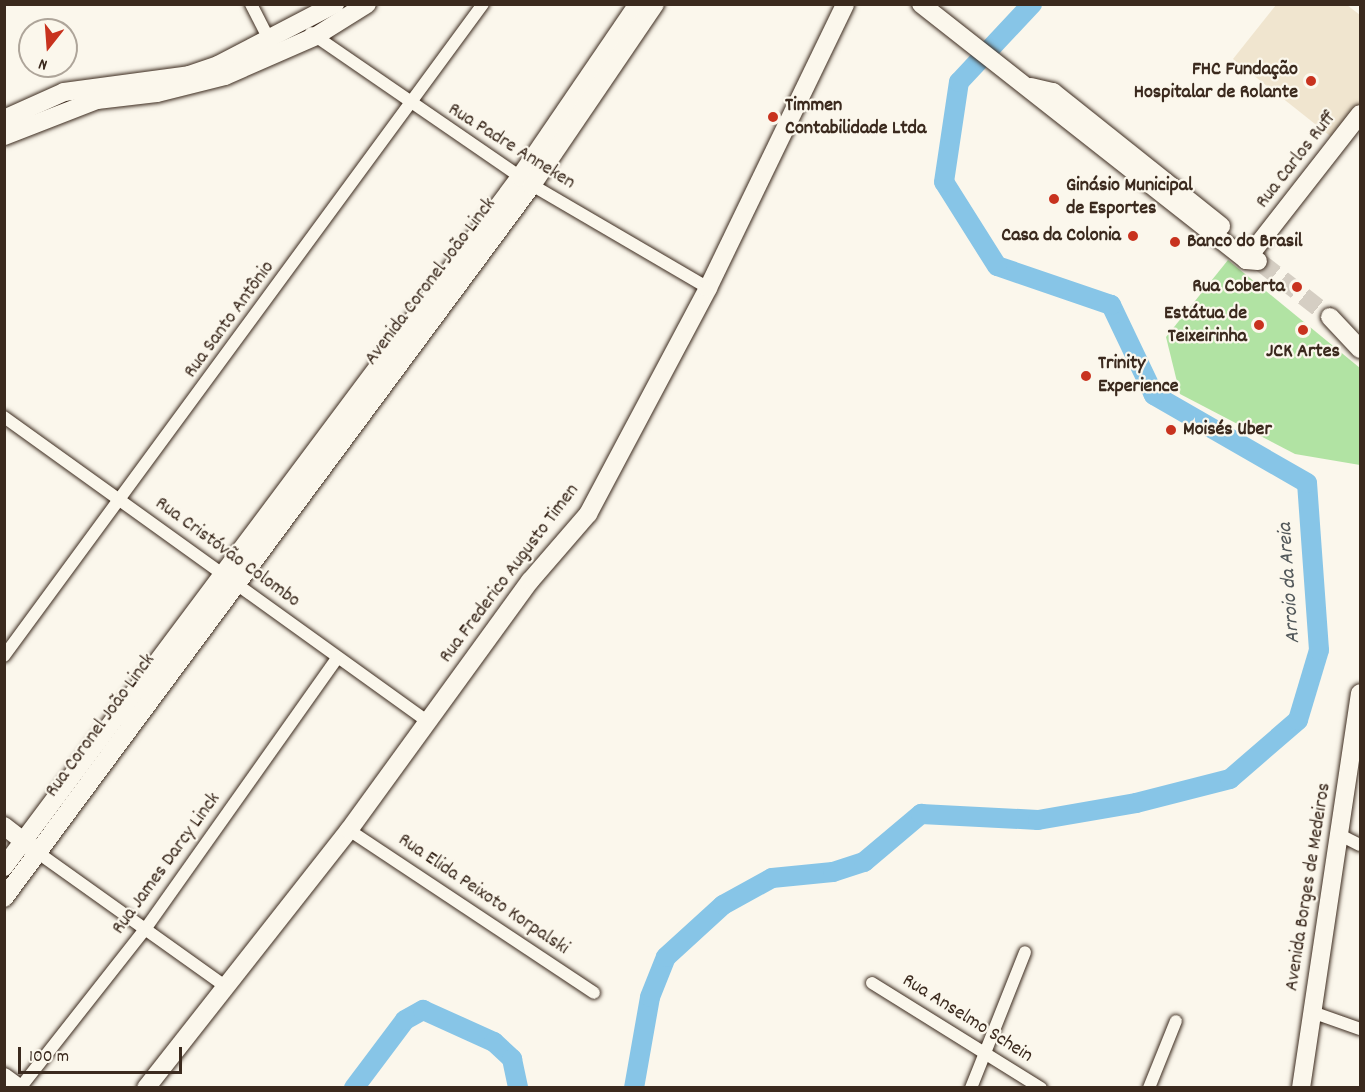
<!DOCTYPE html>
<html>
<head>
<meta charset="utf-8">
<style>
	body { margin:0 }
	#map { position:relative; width:1365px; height:1092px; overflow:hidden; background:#fbf7ec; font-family:Dekko,sans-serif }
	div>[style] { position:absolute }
	.built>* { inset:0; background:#f0e5cf }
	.green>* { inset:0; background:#b1e3a3 }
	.river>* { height:20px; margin:-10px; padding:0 10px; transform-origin:10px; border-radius:10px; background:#87c5e7 }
	.secondary-tunnel>* { height:18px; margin-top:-9px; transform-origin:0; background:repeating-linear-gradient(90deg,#d5cec3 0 18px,transparent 0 27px) }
	.roads { filter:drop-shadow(0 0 2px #3b2a1e) drop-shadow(0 0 2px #3b2a1e) }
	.street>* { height:12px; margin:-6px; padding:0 6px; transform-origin:6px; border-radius:6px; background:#fbf7ec }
	.secondary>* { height:18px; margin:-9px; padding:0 9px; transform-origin:9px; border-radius:9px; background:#fbf7ec }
	.dots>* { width:16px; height:16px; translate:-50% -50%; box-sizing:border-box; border:3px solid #fbf7ec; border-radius:50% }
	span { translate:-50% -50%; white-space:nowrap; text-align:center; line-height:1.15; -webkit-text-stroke:4.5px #fbf7ec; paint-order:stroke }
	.poi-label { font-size:20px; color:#3b2a1e; font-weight:700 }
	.right { translate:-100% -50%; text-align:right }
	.left { translate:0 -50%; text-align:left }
	.street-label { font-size:20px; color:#3b2a1e }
	.water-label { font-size:21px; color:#52585a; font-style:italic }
	.frame { position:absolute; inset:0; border:6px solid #3b2a1e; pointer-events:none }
	.north { position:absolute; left:18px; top:18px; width:60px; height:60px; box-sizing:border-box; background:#fbf7ec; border:2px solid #aea59a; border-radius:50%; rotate:197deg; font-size:16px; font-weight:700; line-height:24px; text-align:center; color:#3b2a1e }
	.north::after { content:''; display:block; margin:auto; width:21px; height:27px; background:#c8321e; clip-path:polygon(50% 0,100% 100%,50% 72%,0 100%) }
	.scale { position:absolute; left:18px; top:1047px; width:164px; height:27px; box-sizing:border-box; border:3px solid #3b2a1e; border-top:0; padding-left:8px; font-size:18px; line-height:21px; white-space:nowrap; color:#3b2a1e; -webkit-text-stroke:4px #fbf7ec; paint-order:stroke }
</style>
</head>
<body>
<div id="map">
	<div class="built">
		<div style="clip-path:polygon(1276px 5px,1347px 5px,1360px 15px,1360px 104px,1334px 139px,1233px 59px)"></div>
	</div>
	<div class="green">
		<div style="clip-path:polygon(1228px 260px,1360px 368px,1360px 465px,1295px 454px,1180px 394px,1166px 337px)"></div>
	</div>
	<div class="river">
		<div style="left:354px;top:1088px;width:85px;rotate:-53.1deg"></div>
		<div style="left:405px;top:1020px;width:21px;rotate:-29deg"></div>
		<div style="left:423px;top:1010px;width:78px;rotate:24.3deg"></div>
		<div style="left:494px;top:1042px;width:25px;rotate:43deg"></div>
		<div style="left:512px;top:1059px;width:30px;rotate:78deg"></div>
		<div style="left:634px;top:1088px;width:92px;rotate:-80deg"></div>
		<div style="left:650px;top:997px;width:43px;rotate:-68.2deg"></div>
		<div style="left:666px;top:957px;width:77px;rotate:-42.4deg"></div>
		<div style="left:723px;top:905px;width:56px;rotate:-28.9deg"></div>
		<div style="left:772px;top:878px;width:61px;rotate:-5.6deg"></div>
		<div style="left:833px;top:872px;width:33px;rotate:-18deg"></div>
		<div style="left:864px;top:862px;width:75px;rotate:-40.1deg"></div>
		<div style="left:921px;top:814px;width:117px;rotate:2.9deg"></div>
		<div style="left:1038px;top:820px;width:99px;rotate:-9.8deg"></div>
		<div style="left:1136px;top:803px;width:97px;rotate:-14.3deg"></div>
		<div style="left:1230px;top:779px;width:90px;rotate:-40.9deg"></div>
		<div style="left:1298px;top:720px;width:73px;rotate:-73.3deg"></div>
		<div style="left:1319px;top:650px;width:167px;rotate:-94.1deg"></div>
		<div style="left:1307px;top:483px;width:177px;rotate:-150.1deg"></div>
		<div style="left:1154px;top:395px;width:100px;rotate:-115.5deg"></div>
		<div style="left:1111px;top:305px;width:120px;rotate:-161.1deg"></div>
		<div style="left:997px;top:266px;width:99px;rotate:-122.2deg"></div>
		<div style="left:944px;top:182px;width:101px;rotate:-81.5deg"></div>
		<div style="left:959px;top:82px;width:107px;rotate:-46.9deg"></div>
	</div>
	<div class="secondary-tunnel">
		<div style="left:1261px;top:263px;width:88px;rotate:38deg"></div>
	</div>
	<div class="roads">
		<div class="street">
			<div style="left:251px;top:4px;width:39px;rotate:63deg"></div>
			<div style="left:311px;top:33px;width:268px;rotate:34.5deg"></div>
			<div style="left:532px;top:185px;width:204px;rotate:30.3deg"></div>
			<div style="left:4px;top:417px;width:521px;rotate:35.7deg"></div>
			<div style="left:4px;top:656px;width:809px;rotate:-53.7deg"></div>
			<div style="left:349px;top:830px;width:294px;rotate:33.6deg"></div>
			<div style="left:1340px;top:835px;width:22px;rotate:27deg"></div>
			<div style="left:37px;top:852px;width:231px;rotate:35.5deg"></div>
			<div style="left:872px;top:983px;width:199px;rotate:31.9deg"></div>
			<div style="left:1312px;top:1012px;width:51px;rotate:19.5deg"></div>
			<div style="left:20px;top:1088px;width:204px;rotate:-51.8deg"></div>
			<div style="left:146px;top:928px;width:331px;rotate:-54.7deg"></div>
			<div style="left:971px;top:1088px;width:146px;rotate:-68.3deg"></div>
			<div style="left:1149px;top:1088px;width:72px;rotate:-68.1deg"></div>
		</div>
		<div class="secondary">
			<div style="left:921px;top:4px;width:414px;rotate:38.2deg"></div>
			<div style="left:1246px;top:260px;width:12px;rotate:5deg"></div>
			<div style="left:1031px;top:87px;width:23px;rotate:13deg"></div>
			<div style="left:1053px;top:92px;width:215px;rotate:38.6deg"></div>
			<div style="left:4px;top:119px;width:66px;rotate:-24.2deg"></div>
			<div style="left:64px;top:92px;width:126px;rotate:-7.7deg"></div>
			<div style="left:189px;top:75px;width:31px;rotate:-19deg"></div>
			<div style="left:218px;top:65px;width:132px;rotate:-27.5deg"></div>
			<div style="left:4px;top:136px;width:100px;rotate:-21.2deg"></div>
			<div style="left:97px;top:100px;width:60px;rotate:-6.7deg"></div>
			<div style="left:157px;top:93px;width:70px;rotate:-14deg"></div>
			<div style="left:225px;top:76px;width:99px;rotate:-23.7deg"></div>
			<div style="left:316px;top:36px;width:60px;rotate:-32.1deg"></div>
			<div style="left:1246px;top:260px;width:185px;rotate:-52deg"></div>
			<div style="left:1330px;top:317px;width:44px;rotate:46.8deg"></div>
			<div style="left:4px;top:826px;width:34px;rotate:38deg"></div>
			<div style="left:4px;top:867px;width:862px;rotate:-53.21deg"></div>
			<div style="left:520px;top:177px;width:209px;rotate:-55.7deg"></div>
			<div style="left:4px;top:898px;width:887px;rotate:-53.48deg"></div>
			<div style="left:532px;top:185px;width:219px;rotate:-55.8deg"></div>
			<div style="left:4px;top:1077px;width:19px;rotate:36deg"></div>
			<div style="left:146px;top:1088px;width:328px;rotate:-51.8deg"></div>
			<div style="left:349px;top:830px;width:308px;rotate:-54deg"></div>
			<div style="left:530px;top:581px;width:89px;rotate:-49.1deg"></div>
			<div style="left:588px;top:514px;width:256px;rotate:-62deg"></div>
			<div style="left:708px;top:288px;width:315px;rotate:-64.2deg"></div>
			<div style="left:1301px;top:1088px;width:399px;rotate:-81.5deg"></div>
		</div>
	</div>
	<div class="dots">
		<div style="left:1311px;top:81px;background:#c8321e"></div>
		<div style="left:773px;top:117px;background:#c8321e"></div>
		<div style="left:1054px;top:199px;background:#c8321e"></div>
		<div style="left:1133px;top:236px;background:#c8321e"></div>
		<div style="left:1175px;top:242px;background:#c8321e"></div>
		<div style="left:1297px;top:287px;background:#c8321e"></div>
		<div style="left:1259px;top:325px;background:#c8321e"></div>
		<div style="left:1303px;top:330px;background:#c8321e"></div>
		<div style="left:1086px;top:376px;background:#c8321e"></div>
		<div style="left:1171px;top:430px;background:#c8321e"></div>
	</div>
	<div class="poi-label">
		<span class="right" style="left:1298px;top:82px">FHC Fundação<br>Hospitalar de Rolante</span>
		<span class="left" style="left:785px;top:118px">Timmen<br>Contabilidade Ltda</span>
		<span class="left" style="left:1066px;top:198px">Ginásio Municipal<br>de Esportes</span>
		<span class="right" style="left:1121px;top:236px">Casa da Colonia</span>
		<span class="left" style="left:1187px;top:242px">Banco do Brasil</span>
		<span class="right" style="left:1285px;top:287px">Rua Coberta</span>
		<span class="right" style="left:1247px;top:326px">Estátua de<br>Teixeirinha</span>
		<span style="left:1303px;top:352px">JCK Artes</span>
		<span class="left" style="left:1098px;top:376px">Trinity<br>Experience</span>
		<span class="left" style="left:1183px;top:430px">Moisés Uber</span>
	</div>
	<div class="street-label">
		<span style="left:511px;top:147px;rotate:32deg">Rua Padre Anneken</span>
		<span style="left:1297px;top:160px;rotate:-52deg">Rua Carlos Ruff</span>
		<span style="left:431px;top:282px;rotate:-53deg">Avenida Coronel João Linck</span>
		<span style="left:230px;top:320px;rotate:-54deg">Rua Santo Antônio</span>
		<span style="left:227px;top:553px;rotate:36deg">Rua Cristóvão Colombo</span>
		<span style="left:510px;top:574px;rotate:-53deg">Rua Frederico Augusto Timen</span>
		<span style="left:101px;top:726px;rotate:-54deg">Rua Coronel João Linck</span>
		<span style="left:167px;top:864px;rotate:-54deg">Rua James Darcy Linck</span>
		<span style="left:1309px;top:887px;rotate:-81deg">Avenida Borges de Medeiros</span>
		<span style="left:483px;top:895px;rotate:34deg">Rua Elida Peixoto Korpalski</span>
		<span style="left:967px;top:1019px;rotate:32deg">Rua Anselmo Schein</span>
	</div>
	<div class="water-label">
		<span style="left:1290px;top:583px;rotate:-94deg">Arroio da Areia</span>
	</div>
	<div class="frame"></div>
	<div class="north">N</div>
	<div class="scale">100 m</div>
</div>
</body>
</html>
